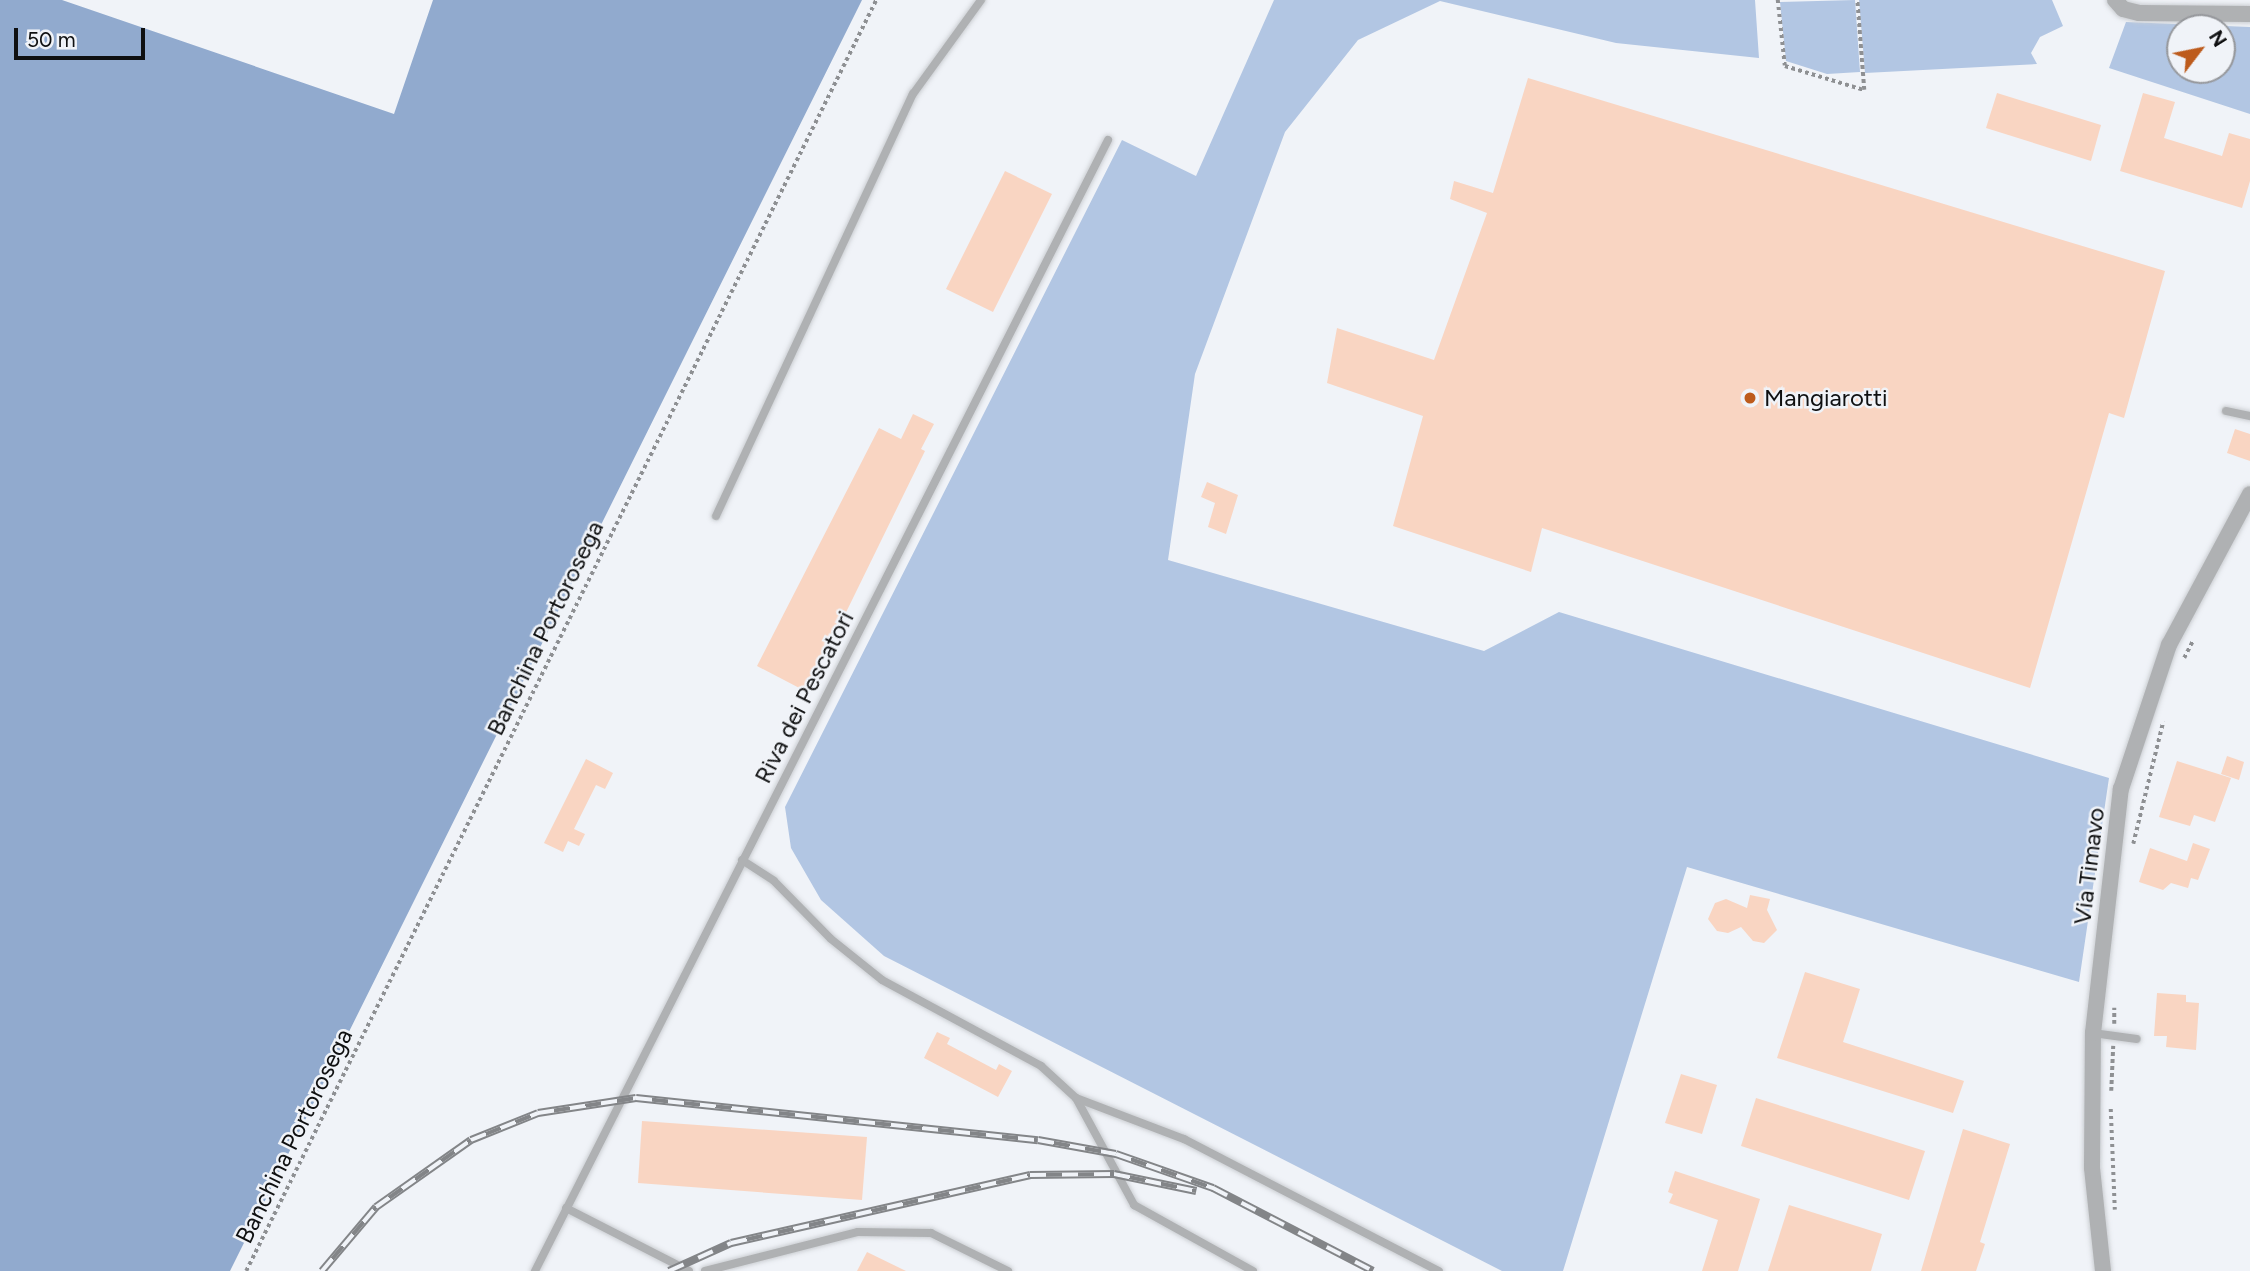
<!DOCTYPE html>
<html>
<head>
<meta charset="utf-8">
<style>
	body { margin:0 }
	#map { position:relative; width:2250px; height:1271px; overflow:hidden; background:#f0f3f8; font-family:Figtree,sans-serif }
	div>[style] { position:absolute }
	.green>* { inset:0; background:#b2c6e3 }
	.water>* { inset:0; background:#91aace }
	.building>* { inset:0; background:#f9d5c2 }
	.path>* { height:3.5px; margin-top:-1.75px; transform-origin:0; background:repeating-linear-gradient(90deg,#8e9093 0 3.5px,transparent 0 7px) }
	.roads { filter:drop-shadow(0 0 2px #cccfd3) drop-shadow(0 0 2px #cccfd3) }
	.lane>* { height:8px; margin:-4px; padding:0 4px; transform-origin:4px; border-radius:4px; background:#afb1b3 }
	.street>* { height:16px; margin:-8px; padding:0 8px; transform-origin:8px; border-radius:8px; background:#afb1b3 }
	.rail>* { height:8px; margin-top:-4px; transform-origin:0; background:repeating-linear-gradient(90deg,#f0f3f8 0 16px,#838588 0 32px); box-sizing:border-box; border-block:2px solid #838588 }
	.dots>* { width:19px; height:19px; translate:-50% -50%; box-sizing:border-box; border:4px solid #f0f3f8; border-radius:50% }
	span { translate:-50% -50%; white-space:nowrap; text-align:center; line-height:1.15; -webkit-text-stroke:5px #f0f3f8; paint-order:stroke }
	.poi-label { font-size:24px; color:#0f1011 }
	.left { translate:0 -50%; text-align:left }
	.street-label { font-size:24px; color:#0f1011 }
	.north { position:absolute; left:2166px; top:14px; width:70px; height:70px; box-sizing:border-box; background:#f0f3f8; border:2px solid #96989c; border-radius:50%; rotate:58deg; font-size:19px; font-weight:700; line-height:28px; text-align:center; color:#0f1011 }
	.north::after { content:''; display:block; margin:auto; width:24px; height:32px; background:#bd5b1c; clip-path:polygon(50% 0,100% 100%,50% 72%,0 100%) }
	.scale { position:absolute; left:14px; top:28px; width:131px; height:32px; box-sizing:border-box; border:4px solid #0f1011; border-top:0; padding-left:9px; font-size:21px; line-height:24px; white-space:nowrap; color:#0f1011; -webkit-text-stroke:5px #f0f3f8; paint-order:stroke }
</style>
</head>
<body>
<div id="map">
	<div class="green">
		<div style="clip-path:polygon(1274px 0,1755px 0,1759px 58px,1616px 43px,1440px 1px,1358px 40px,1285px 132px,1195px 374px,1168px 560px,1484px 651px,1559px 612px,2109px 778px,2079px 982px,1687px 867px,1563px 1271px,1502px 1271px,884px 956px,821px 900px,791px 848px,785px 807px,1122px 140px,1196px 176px)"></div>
		<div style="clip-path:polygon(1855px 0,1860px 72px,1827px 74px,1786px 61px,1780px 2px)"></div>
		<div style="clip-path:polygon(1859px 0,2052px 0,2063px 26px,2040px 37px,2031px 53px,2037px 64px,1865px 73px)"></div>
		<div style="clip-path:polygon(evenodd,2126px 22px,2250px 27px,2250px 114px,2109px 68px,2126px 22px,2180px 28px,2222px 28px,2222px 70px,2180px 70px,2180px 28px)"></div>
	</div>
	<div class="water">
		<div style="clip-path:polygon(0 0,62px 0,394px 114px,433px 0,862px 0,230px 1271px,0 1271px)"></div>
	</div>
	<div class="building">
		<div style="clip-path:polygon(1528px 78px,2165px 271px,2124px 418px,2109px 413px,2030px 688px,1542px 528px,1531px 572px,1393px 526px,1423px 416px,1327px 383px,1337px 328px,1434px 360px,1487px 213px,1450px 199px,1454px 181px,1493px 193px)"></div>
		<div style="clip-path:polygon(1997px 93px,2101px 125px,2091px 161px,1986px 128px)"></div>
		<div style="clip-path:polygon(2143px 93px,2175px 102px,2164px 138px,2222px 156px,2229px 133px,2250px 139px,2250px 181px,2242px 208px,2120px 171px)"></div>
		<div style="clip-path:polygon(1005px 171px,1052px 194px,993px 312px,946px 289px)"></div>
		<div style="clip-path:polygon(913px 414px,934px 424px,921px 449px,925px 451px,807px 692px,757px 666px,879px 428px,901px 439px)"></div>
		<div style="clip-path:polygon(2235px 429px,2250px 434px,2250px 461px,2227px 453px)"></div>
		<div style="clip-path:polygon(1207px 482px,1238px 495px,1226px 534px,1208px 527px,1215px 503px,1201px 497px)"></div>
		<div style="clip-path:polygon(2227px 756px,2244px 762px,2239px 780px,2221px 774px)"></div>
		<div style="clip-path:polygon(586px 759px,613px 773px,605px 789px,596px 785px,574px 829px,585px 834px,579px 846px,568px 841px,563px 852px,544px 843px)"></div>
		<div style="clip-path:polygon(2177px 761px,2231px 778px,2215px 822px,2194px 815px,2190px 826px,2159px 817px)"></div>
		<div style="clip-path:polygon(2193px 843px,2210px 849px,2198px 880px,2191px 878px,2188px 888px,2171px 883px,2163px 890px,2139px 882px,2150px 848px,2187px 861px)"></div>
		<div style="clip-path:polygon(1750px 895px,1770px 899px,1767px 910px,1777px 930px,1764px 943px,1753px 941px,1741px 927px,1728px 933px,1717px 931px,1708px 919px,1715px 903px,1726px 899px,1747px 908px)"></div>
		<div style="clip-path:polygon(1805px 972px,1860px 989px,1843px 1042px,1964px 1081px,1953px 1113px,1777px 1058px)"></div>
		<div style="clip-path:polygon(2157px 993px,2186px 995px,2186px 1002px,2199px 1003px,2196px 1050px,2166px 1047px,2167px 1036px,2154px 1036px)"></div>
		<div style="clip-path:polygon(937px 1032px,950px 1038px,947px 1044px,996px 1070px,999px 1064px,1012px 1071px,998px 1097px,924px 1058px)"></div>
		<div style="clip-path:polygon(1681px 1074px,1717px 1085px,1702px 1134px,1665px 1123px)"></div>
		<div style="clip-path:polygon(1756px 1098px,1925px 1151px,1909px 1200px,1741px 1146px)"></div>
		<div style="clip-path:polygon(642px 1121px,867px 1137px,862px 1200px,638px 1183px)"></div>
		<div style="clip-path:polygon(1963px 1129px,2010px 1144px,1980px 1242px,1985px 1244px,1976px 1271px,1921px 1271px)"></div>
		<div style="clip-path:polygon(1675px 1171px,1760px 1199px,1738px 1271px,1702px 1271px,1718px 1220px,1669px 1203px,1673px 1194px,1668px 1192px)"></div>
		<div style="clip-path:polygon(1789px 1205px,1882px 1234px,1871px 1271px,1768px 1271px)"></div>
		<div style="clip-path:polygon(867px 1252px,906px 1271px,857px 1271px)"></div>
	</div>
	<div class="path">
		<div style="left:1778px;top:0;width:66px;rotate:83.9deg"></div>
		<div style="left:1785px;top:66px;width:83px;rotate:16.9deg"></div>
		<div style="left:1864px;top:90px;width:90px;rotate:-94.4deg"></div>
		<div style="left:2184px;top:658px;width:20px;rotate:-63deg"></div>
		<div style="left:2133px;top:844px;width:126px;rotate:-76.2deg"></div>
		<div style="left:2114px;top:1024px;width:16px;rotate:-90deg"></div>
		<div style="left:2111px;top:1091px;width:45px;rotate:-87.5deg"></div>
		<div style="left:2111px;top:1109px;width:101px;rotate:87.7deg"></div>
		<div style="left:246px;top:1271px;width:1419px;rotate:-63.63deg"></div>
	</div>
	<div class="roads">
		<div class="lane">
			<div style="left:2226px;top:411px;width:25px;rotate:12deg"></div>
			<div style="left:716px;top:516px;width:466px;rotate:-65deg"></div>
			<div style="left:913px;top:94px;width:116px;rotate:-54.1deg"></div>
			<div style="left:742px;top:860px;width:38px;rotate:33deg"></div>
			<div style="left:774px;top:881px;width:81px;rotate:45.5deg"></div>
			<div style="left:831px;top:939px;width:65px;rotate:38.8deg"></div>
			<div style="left:882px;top:980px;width:181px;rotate:28.4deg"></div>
			<div style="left:1041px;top:1066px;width:47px;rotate:42.4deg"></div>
			<div style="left:1076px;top:1098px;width:122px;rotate:61.5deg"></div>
			<div style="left:1134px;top:1205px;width:136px;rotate:29deg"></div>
			<div style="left:2093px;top:1033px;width:44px;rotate:7.8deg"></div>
			<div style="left:1076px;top:1098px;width:116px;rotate:20.8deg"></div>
			<div style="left:1184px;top:1139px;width:287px;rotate:27.4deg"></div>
			<div style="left:566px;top:1208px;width:138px;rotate:27.1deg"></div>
			<div style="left:535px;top:1271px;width:1268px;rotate:-63.13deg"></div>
			<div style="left:705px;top:1271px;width:158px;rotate:-14.3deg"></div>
			<div style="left:858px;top:1232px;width:73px;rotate:0.8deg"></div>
			<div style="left:931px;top:1233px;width:86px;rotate:26.3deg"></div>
		</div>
		<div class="street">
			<div style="left:2115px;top:0;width:12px;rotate:48deg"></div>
			<div style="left:2123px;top:9px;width:16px;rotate:14deg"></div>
			<div style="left:2139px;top:13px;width:111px;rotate:0.5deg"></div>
			<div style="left:2103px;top:1271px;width:104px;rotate:-96.1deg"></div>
			<div style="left:2092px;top:1168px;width:135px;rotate:-89.6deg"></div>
			<div style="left:2093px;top:1033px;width:246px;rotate:-83.5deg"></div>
			<div style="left:2121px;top:789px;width:152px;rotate:-71.6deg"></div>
			<div style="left:2169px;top:645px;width:171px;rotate:-61.8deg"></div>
		</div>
	</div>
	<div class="rail">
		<div style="left:322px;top:1271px;width:84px;rotate:-49.8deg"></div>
		<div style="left:376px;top:1207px;width:116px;rotate:-35.2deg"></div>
		<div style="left:471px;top:1140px;width:72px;rotate:-21.9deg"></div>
		<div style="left:538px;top:1113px;width:99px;rotate:-8.7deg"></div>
		<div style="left:636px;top:1098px;width:404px;rotate:6deg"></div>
		<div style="left:1038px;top:1140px;width:79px;rotate:10.2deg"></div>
		<div style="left:1116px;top:1154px;width:103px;rotate:19.3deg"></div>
		<div style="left:1213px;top:1188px;width:180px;rotate:27.4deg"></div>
		<div style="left:669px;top:1271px;width:68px;rotate:-24.3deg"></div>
		<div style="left:731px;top:1243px;width:307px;rotate:-12.8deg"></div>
		<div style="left:1030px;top:1175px;width:84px;rotate:-0.7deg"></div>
		<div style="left:1114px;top:1174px;width:84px;rotate:11.7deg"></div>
	</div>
	<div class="dots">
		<div style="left:1750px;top:398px;background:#bd5b1c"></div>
	</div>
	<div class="poi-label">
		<span class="left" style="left:1764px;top:398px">Mangiarotti</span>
	</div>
	<div class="street-label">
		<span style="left:545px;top:628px;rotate:-64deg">Banchina Portorosega</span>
		<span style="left:804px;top:697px;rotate:-63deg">Riva dei Pescatori</span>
		<span style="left:2089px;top:866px;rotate:-83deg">Via Timavo</span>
		<span style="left:294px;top:1136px;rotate:-64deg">Banchina Portorosega</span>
	</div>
	<div class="north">N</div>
	<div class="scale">50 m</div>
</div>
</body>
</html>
